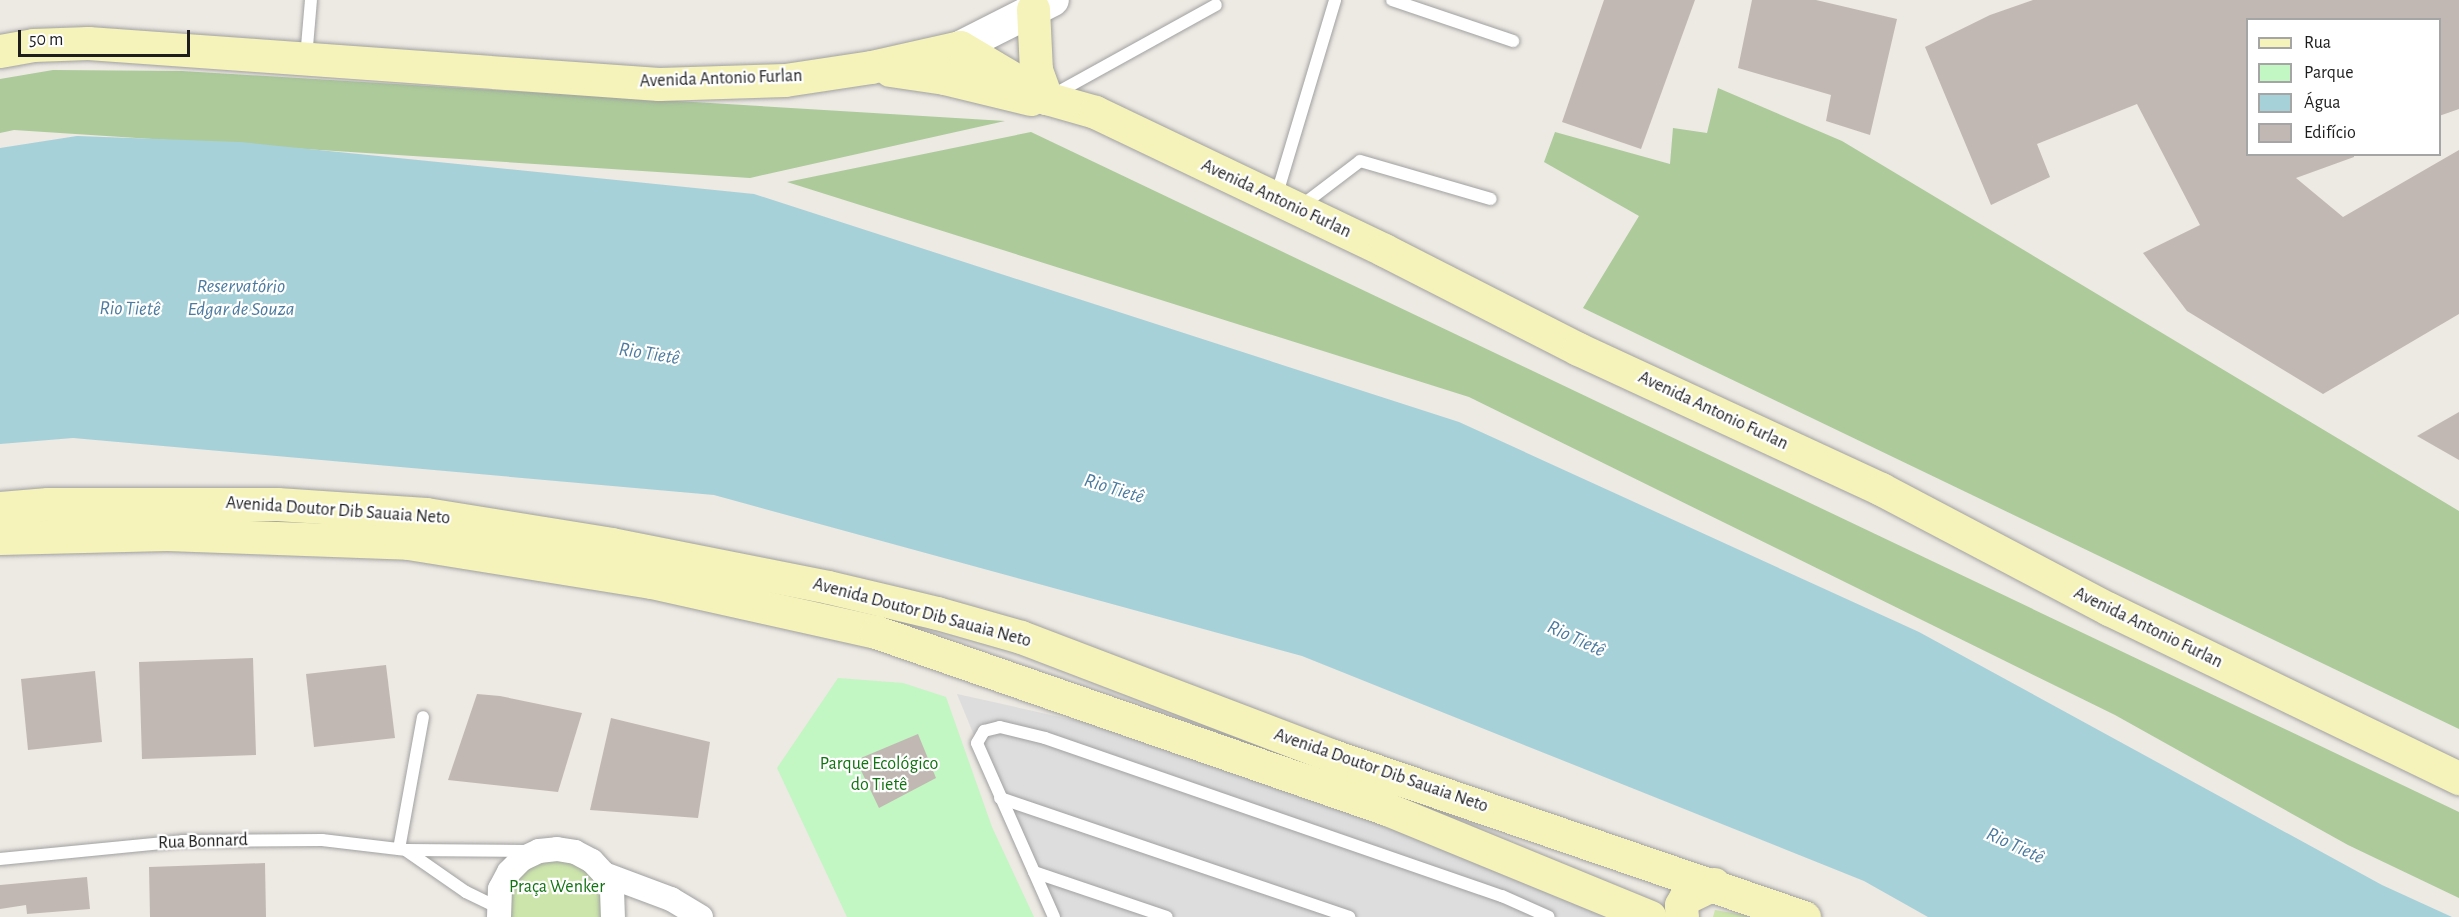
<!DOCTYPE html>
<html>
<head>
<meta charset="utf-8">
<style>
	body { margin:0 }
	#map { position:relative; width:2459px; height:917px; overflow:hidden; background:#ede9e3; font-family:"Alegreya Sans",sans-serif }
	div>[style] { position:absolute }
	.grass>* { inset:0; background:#cce5ab }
	.forest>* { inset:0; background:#acca9a }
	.park>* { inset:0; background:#c2f6c2 }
	.parking>* { inset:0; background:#ddd }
	.water>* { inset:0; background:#a6d1d9 }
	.building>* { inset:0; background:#c1b8b3 }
	.roads { filter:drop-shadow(0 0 2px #a1a1a1) drop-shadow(0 0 2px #a1a1a1) }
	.service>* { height:12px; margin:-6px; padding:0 6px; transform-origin:6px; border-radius:6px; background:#fff }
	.minor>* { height:24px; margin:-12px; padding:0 12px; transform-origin:12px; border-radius:12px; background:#fff }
	.tertiary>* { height:32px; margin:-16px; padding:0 16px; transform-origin:16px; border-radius:16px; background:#fff }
	.secondary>* { height:33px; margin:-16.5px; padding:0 16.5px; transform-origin:16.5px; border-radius:16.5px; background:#f5f3b9 }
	span { translate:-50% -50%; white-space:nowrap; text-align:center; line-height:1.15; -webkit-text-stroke:4.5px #fff; paint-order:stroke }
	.street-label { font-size:18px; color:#1d1d1d }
	.park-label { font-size:18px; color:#127312 }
	.water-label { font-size:20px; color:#4c7b9f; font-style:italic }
	.legend { position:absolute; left:2246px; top:18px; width:195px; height:138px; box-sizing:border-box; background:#fff; border:2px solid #a5a5a5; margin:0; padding:8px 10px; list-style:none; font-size:18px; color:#1d1d1d }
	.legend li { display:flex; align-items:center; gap:12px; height:30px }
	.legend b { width:30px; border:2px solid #a5a5a5 }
	.scale { position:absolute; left:18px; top:30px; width:172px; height:27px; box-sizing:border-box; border:3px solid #1d1d1d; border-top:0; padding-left:8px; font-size:18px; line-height:21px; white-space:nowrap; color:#1d1d1d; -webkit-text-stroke:4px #fff; paint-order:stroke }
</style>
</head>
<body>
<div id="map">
	<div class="grass">
		<div style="clip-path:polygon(556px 857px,586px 866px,604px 892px,604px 917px,509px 917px,509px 895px,526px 867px)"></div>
		<div style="clip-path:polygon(1715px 910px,1744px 915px,1749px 917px,1713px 917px)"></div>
	</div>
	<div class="forest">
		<div style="clip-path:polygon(53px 70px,182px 71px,1005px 121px,750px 178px,14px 130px,0 133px,0 79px)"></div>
		<div style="clip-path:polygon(1718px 88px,1842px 141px,2459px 511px,2459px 729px,1583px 308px,1639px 216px,1544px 162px,1555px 132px,1670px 164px,1673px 128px,1707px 133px)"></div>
		<div style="clip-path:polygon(1031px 132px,2459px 812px,2459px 898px,2348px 845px,2115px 715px,1469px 397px,787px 182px)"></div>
	</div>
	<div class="park">
		<div style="clip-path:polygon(838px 678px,903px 683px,946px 697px,992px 827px,1034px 917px,847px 917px,777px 768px)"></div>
	</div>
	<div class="parking">
		<div style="clip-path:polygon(957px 694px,1105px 727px,1350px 812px,1622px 917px,1049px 917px)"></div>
	</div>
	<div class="water">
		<div style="clip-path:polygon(77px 136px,240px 142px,754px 194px,1459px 422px,1919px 632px,2382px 885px,2452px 917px,1928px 917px,1864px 881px,1302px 656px,714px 495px,73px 438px,0 444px,0 148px)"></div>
	</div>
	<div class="building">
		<div style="clip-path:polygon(1604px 0,1695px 0,1641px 149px,1562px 122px)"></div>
		<div style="clip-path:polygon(1752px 0,1816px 0,1897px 19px,1870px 135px,1826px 121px,1831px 95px,1738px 68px)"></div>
		<div style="clip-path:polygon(2033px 0,2459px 0,2459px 109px,2439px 116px,2439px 20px,2247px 20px,2247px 154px,2354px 154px,2354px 157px,2296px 178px,2343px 217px,2459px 150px,2459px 314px,2323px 394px,2187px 311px,2143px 253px,2200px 225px,2137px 104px,2037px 144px,2050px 177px,1991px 205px,1925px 47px,1990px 15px)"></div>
		<div style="clip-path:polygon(2459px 412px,2459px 460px,2417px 436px)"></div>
		<div style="clip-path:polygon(253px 658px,256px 755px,142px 759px,139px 662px)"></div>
		<div style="clip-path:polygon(386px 665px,395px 738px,314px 747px,306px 674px)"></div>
		<div style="clip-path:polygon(95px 671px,102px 742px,28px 750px,21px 679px)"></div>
		<div style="clip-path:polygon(477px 694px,500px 696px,582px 713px,558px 792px,448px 780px)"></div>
		<div style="clip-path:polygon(611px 718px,710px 742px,698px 818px,590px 810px)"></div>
		<div style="clip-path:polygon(918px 734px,936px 778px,879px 808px,856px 760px)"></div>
		<div style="clip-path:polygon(265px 863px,266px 917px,150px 917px,149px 867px)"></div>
		<div style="clip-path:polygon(87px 877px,90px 909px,27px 914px,26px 905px,0 909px,0 885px)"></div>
	</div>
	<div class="roads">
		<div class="service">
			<div style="left:1392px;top:0;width:128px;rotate:18.7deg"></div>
			<div style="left:306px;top:58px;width:58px;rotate:-85.1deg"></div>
			<div style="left:1053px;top:95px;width:186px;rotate:-28.9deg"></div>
			<div style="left:1276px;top:197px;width:206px;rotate:-73.3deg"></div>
			<div style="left:1301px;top:206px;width:74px;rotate:-37.3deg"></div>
			<div style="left:1360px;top:161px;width:136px;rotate:16.2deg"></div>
			<div style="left:1000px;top:798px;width:369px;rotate:18.8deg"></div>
			<div style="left:399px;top:849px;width:134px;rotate:-79.7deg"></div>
			<div style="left:407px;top:851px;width:72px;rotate:34.8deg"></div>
			<div style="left:466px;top:892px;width:34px;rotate:26deg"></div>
			<div style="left:0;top:859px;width:183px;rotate:-5.6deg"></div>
			<div style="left:182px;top:841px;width:140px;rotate:-0.4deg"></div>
			<div style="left:322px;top:840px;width:85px;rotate:6.8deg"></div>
			<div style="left:406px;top:850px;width:122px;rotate:0.5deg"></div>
			<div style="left:1034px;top:872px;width:140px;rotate:18.7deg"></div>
			<div style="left:1054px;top:917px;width:190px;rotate:-113.9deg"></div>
			<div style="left:977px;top:743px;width:14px;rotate:-60deg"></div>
			<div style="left:984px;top:731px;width:16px;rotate:-14deg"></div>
			<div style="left:1000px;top:727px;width:46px;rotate:13.7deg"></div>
			<div style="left:1045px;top:738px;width:484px;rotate:19.1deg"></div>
			<div style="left:1502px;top:896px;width:51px;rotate:24.1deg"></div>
		</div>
		<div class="minor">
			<div style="left:604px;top:874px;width:72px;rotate:20.5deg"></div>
			<div style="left:671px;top:899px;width:35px;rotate:31deg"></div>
			<div style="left:499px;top:917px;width:28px;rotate:-88deg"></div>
			<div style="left:500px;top:889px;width:19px;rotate:-62deg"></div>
			<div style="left:509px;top:872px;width:18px;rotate:-45deg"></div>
			<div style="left:522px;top:859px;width:19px;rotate:-25deg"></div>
			<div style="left:539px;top:851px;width:18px;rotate:-6deg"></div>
			<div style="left:557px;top:849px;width:18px;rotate:9deg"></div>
			<div style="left:575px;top:852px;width:19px;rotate:28deg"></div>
			<div style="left:592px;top:861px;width:18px;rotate:47deg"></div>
			<div style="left:604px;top:874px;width:18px;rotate:63deg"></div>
			<div style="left:612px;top:890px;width:27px;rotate:88deg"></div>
		</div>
		<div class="tertiary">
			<div style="left:960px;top:47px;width:104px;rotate:-26.8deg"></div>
		</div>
		<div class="secondary">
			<div style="left:1033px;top:9px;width:61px;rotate:87.2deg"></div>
			<div style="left:1036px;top:70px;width:30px;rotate:70deg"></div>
			<div style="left:0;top:51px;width:34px;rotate:-10deg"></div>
			<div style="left:33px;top:45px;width:55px;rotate:-2.1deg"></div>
			<div style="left:88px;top:43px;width:572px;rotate:4.11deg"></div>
			<div style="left:659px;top:84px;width:126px;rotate:-1.8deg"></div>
			<div style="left:785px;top:80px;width:87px;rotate:-8.6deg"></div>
			<div style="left:871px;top:67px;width:91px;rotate:-12.7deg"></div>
			<div style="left:960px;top:47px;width:100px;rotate:30.7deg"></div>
			<div style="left:1046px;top:98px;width:51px;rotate:15.9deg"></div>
			<div style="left:1095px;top:112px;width:320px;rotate:25.5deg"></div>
			<div style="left:1384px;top:250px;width:218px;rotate:27deg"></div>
			<div style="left:1578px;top:349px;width:334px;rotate:24.8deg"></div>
			<div style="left:1881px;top:489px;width:258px;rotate:27.8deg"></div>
			<div style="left:2109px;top:609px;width:389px;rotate:25.8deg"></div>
			<div style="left:890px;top:70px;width:55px;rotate:8.4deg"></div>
			<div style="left:944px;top:78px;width:89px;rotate:13.7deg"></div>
			<div style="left:0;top:508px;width:48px;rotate:-4.8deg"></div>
			<div style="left:48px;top:504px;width:229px"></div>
			<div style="left:277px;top:504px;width:149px;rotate:3.8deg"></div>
			<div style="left:426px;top:514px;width:187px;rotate:9.2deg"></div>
			<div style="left:611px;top:544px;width:221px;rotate:11.2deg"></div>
			<div style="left:828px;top:587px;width:112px;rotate:13.4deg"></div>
			<div style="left:937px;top:613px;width:87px;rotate:15.9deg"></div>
			<div style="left:1021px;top:637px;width:334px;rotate:20.9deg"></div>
			<div style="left:1333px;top:756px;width:498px;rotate:18.9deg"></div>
			<div style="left:0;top:538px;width:167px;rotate:-1.4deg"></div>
			<div style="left:167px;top:534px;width:241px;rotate:2.1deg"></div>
			<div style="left:408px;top:543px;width:246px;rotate:9.1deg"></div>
			<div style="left:651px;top:582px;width:230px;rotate:12.5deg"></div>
			<div style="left:876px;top:632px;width:541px;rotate:19.11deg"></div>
			<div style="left:1387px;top:809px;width:284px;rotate:22.3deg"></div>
			<div style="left:1682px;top:917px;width:12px;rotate:-95deg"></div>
			<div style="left:1681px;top:905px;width:8px;rotate:-60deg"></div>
			<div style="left:1685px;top:898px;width:32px;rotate:-26deg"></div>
		</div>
	</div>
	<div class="street-label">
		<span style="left:721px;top:79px;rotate:-2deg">Avenida Antonio Furlan</span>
		<span style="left:1276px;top:199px;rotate:25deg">Avenida Antonio Furlan</span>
		<span style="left:1713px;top:411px;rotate:25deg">Avenida Antonio Furlan</span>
		<span style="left:338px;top:511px;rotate:4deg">Avenida Doutor Dib Sauaia Neto</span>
		<span style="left:922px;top:613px;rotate:15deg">Avenida Doutor Dib Sauaia Neto</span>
		<span style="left:2148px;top:628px;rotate:26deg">Avenida Antonio Furlan</span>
		<span style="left:1381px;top:771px;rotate:19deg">Avenida Doutor Dib Sauaia Neto</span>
		<span style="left:203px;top:842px;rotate:-2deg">Rua Bonnard</span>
	</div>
	<div class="park-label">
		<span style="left:879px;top:775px">Parque Ecológico<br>do Tietê</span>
		<span style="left:557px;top:887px">Praça Wenker</span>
	</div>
	<div class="water-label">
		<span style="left:241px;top:298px">Reservatório<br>Edgar de Souza</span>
		<span style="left:130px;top:309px;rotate:1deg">Rio Tietê</span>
		<span style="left:649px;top:354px;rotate:9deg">Rio Tietê</span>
		<span style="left:1114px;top:489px;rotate:17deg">Rio Tietê</span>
		<span style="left:1576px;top:639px;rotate:25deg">Rio Tietê</span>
		<span style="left:2015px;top:846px;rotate:25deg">Rio Tietê</span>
	</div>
	<ul class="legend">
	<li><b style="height:8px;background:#f5f3b9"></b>Rua</li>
	<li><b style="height:16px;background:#c2f6c2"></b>Parque</li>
	<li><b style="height:16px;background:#a6d1d9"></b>Água</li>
	<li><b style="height:16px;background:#c1b8b3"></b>Edifício</li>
	</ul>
	<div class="scale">50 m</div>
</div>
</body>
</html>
